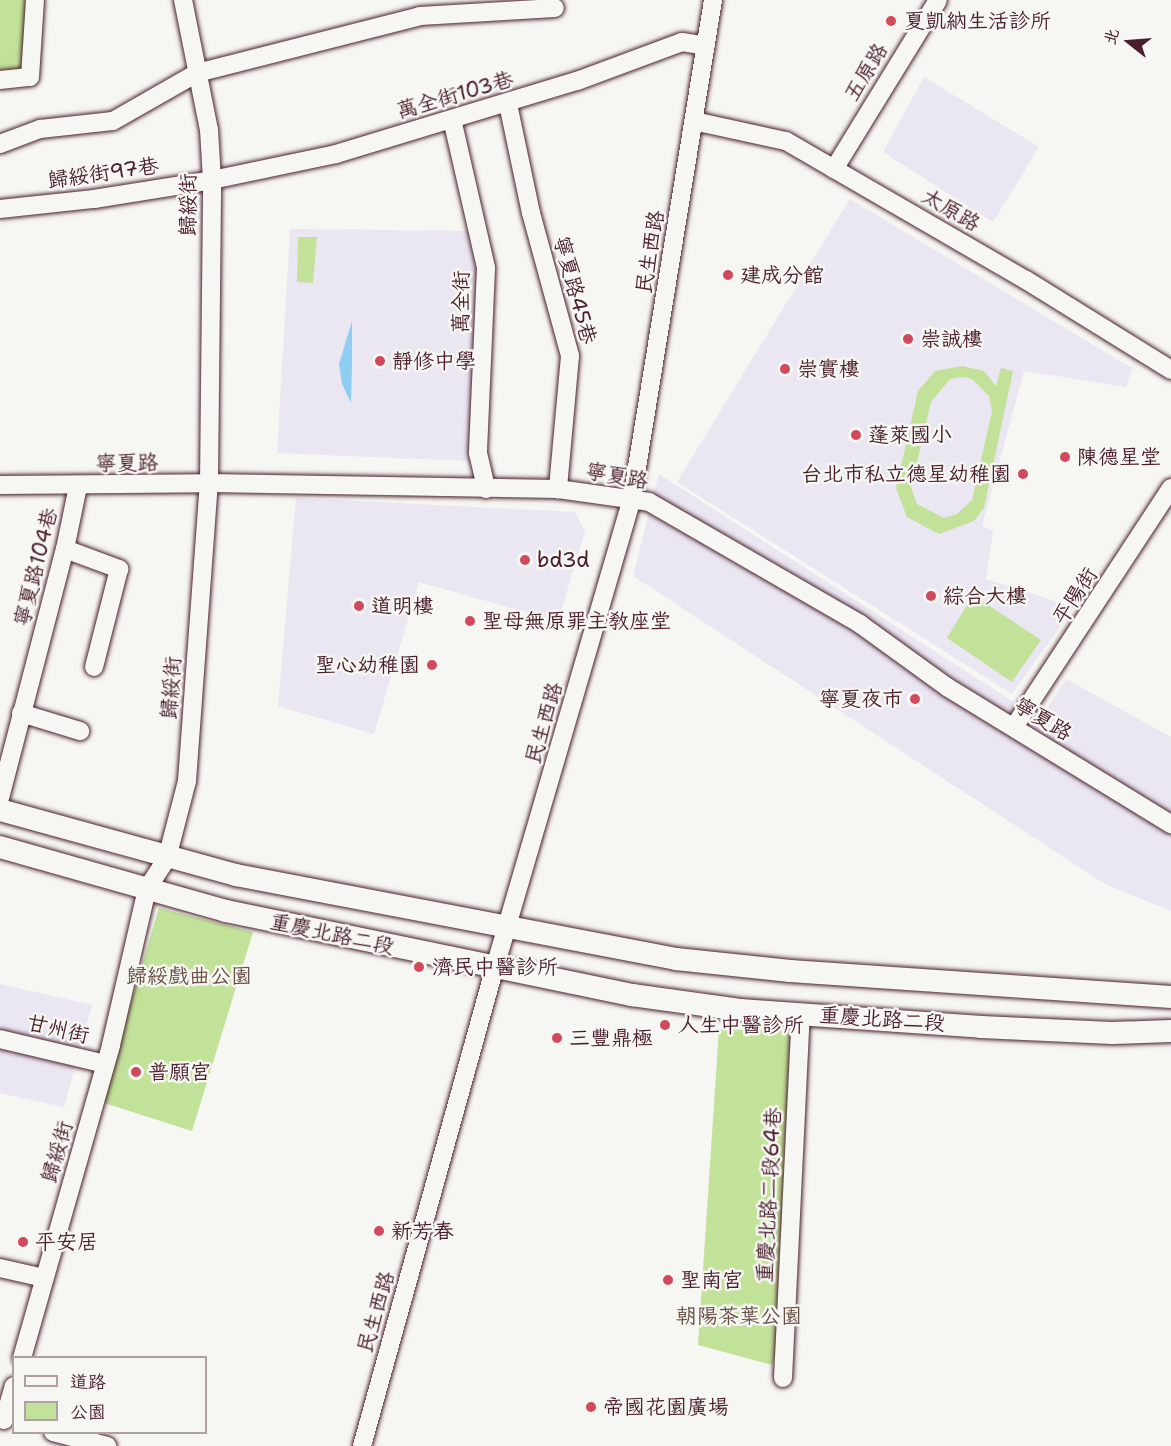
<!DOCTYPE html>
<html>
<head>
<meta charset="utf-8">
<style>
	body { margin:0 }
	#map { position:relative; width:1171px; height:1446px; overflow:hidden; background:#f6f6f2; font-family:"Shantell Sans","LXGW WenKai TC",sans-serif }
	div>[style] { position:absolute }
	.built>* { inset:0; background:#eae6f2 }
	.green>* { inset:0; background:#c2e29a }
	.water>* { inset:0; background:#90cef1 }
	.roads { filter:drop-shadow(0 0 2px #4a1f2b) drop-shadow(0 0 2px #4a1f2b) }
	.minor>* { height:18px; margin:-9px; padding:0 9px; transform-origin:9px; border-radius:9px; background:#f6f6f2 }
	.major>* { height:22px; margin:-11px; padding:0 11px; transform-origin:11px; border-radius:11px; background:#f6f6f2 }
	.dots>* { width:16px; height:16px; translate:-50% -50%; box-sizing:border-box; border:3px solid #f6f6f2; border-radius:50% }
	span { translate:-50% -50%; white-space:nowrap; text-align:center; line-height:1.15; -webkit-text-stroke:5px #f6f6f2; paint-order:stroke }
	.poi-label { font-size:21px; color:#4a1f2b }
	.left { translate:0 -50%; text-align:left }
	.right { translate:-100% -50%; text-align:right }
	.street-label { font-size:21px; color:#4a1f2b }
	.park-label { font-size:21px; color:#685047 }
	.legend { position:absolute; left:12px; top:1356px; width:195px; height:78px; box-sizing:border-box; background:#f6f6f2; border:2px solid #b1a0a2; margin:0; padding:8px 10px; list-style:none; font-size:18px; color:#4a1f2b }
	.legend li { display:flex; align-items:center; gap:12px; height:30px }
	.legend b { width:30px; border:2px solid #b1a0a2 }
	.north { position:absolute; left:1099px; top:12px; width:60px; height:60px; -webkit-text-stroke:4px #f6f6f2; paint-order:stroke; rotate:287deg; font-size:16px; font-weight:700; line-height:24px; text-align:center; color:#4a1f2b }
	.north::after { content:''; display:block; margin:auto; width:21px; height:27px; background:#4a1f2b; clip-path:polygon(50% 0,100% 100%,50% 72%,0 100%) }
</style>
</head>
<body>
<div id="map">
	<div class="built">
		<div style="clip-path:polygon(924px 77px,1039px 147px,993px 222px,883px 152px)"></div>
		<div style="clip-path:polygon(850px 199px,1132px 368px,1126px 387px,1024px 371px,982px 526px,993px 531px,986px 579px,1074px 607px,1012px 694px,677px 482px)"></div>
		<div style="clip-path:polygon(290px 229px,473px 231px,484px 269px,470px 461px,277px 453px)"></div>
		<div style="clip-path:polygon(659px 474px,1040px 719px,1066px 679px,1171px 737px,1171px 911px,1105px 884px,633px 576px)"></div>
		<div style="clip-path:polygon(296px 498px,575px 512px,585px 531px,558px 621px,419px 582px,374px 734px,278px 706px)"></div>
		<div style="clip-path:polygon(0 984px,92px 1005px,64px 1107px,0 1093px)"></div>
	</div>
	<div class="green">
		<div style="clip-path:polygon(0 0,28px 0,25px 70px,0 72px)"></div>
		<div style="clip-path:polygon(298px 237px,317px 237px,313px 283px,297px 282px)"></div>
		<div style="clip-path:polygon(evenodd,962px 366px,984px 371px,996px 386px,1001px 368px,1013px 371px,984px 508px,974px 521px,939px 534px,907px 517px,896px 488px,918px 391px,935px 371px,962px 366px,963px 377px,972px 379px,989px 396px,992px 411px,972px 500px,957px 514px,944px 518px,917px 504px,911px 488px,931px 402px,950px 379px,963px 377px)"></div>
		<div style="clip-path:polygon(973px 595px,1041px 640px,1012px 682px,947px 638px)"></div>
		<div style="clip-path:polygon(159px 908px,253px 932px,192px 1131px,101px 1102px)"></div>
		<div style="clip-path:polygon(719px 1029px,794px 1031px,777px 1348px,772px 1365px,698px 1345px)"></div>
	</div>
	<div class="water">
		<div style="clip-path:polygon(352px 321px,352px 366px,351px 403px,342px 384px,339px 364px)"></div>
	</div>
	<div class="roads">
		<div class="minor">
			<div style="left:0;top:80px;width:30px;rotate:-6deg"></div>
			<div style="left:30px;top:77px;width:77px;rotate:-86.3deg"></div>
			<div style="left:508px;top:104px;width:111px;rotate:78.1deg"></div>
			<div style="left:531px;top:213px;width:148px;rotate:74.7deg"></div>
			<div style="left:570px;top:356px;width:134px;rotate:95.2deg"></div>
			<div style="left:452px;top:119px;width:153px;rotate:77.1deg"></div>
			<div style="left:486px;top:268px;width:185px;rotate:92.5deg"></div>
			<div style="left:478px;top:453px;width:37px;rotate:77deg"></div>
			<div style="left:694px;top:121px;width:94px;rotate:12.3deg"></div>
			<div style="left:786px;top:141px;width:277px;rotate:30.1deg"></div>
			<div style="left:1026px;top:280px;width:171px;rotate:31.8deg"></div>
			<div style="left:0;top:144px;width:43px;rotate:-20.6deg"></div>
			<div style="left:40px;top:129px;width:73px;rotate:-6.3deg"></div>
			<div style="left:113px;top:121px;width:97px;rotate:-29.7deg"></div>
			<div style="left:197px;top:73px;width:230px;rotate:-14.3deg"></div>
			<div style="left:420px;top:16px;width:135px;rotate:-3.4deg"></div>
			<div style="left:834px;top:169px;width:198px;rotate:-58.4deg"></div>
			<div style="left:0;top:209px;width:95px;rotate:-6.1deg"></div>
			<div style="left:94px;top:199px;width:120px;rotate:-9.1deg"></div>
			<div style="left:212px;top:180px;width:127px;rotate:-11.8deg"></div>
			<div style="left:336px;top:154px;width:252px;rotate:-16.9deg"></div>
			<div style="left:577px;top:81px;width:112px;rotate:-20.4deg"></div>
			<div style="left:682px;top:42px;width:24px;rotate:9deg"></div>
			<div style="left:0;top:485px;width:209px;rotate:-0.5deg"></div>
			<div style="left:209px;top:483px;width:349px;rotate:1deg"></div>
			<div style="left:558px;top:489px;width:92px;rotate:8.1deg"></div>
			<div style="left:649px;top:502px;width:244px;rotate:30deg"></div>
			<div style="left:860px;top:624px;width:107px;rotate:35.9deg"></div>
			<div style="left:947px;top:687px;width:263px;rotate:31.5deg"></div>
			<div style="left:65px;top:549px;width:58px;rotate:20.3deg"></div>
			<div style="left:119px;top:569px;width:101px;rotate:104.3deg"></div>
			<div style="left:21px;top:713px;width:62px;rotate:17deg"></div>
			<div style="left:1014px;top:727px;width:286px;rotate:-56.7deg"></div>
			<div style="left:0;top:798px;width:257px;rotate:-75.4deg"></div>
			<div style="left:65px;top:549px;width:64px;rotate:-78.3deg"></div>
			<div style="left:0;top:1039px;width:108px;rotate:13.4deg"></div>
			<div style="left:0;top:1268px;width:45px;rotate:12.8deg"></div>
			<div style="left:22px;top:1358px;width:325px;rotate:-74.1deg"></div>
			<div style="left:111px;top:1045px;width:160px;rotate:-77deg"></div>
			<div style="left:147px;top:889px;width:37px;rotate:-57deg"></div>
			<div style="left:167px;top:858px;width:80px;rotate:-75.4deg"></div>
			<div style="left:187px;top:781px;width:299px;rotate:-85.8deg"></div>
			<div style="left:209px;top:483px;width:303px;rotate:-89.4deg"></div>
			<div style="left:212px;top:180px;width:50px;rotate:-93.4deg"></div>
			<div style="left:209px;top:130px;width:133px;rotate:-101.3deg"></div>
			<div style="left:783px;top:1378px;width:365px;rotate:-87.2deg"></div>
			<div style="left:4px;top:1420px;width:35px;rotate:-74deg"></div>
			<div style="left:53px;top:1432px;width:56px;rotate:14.5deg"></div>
			<div style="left:362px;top:1446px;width:497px;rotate:-74.5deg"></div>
			<div style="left:495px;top:967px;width:489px;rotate:-73.7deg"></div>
			<div style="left:632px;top:498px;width:505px;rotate:-80.76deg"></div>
		</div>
		<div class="major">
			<div style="left:0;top:810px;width:245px;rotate:15.4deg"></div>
			<div style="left:236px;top:875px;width:448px;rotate:10.8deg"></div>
			<div style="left:676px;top:959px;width:115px;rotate:6deg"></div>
			<div style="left:790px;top:971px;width:382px;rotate:3.9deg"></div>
			<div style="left:0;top:847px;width:235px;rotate:15.8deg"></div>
			<div style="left:226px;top:911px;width:415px;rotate:11.7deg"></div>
			<div style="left:632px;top:995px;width:109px;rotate:7.9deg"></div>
			<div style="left:740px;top:1010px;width:242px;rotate:4deg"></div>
			<div style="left:981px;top:1027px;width:131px;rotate:2.6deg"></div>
			<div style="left:1112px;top:1033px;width:59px;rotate:-1.9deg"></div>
		</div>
	</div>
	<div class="dots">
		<div style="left:891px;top:21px;background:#d1495b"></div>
		<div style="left:728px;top:275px;background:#d1495b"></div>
		<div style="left:908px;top:339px;background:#d1495b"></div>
		<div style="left:380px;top:361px;background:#d1495b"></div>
		<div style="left:785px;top:369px;background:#d1495b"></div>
		<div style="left:856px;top:435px;background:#d1495b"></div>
		<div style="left:1065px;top:457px;background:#d1495b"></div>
		<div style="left:1023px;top:474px;background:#d1495b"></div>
		<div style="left:525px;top:560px;background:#d1495b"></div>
		<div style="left:931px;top:596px;background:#d1495b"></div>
		<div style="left:359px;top:606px;background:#d1495b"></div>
		<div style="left:470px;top:621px;background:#d1495b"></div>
		<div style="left:432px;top:665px;background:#d1495b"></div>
		<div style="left:915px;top:699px;background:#d1495b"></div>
		<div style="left:419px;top:967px;background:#d1495b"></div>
		<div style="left:665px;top:1025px;background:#d1495b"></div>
		<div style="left:557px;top:1038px;background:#d1495b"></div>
		<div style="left:136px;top:1072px;background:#d1495b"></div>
		<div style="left:379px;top:1231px;background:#d1495b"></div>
		<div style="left:23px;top:1242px;background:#d1495b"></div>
		<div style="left:668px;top:1280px;background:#d1495b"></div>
		<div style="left:591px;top:1407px;background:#d1495b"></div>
	</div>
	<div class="poi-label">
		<span class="left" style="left:904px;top:21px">夏凱納生活診所</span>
		<span class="left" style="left:740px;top:275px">建成分館</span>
		<span class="left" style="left:920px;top:339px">崇誠樓</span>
		<span class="left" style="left:392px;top:361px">靜修中學</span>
		<span class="left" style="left:797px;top:369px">崇實樓</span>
		<span class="left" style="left:868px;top:435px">蓬萊國小</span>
		<span class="left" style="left:1077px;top:457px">陳德星堂</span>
		<span class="right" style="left:1011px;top:474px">台北市私立德星幼稚園</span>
		<span class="left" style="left:537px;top:560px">bd3d</span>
		<span class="left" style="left:943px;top:596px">綜合大樓</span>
		<span class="left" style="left:371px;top:606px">道明樓</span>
		<span class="left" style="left:482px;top:621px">聖母無原罪主教座堂</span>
		<span class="right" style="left:420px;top:665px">聖心幼稚園</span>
		<span class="right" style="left:903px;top:699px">寧夏夜市</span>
		<span class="left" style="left:432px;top:967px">濟民中醫診所</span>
		<span class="left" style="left:678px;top:1025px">人生中醫診所</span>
		<span class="left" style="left:569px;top:1038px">三豐鼎極</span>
		<span class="left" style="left:148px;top:1072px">普願宮</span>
		<span class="left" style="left:391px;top:1231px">新芳春</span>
		<span class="left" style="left:35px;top:1242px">平安居</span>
		<span class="left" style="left:680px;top:1280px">聖南宮</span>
		<span class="left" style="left:603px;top:1407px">帝國花園廣場</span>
	</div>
	<div class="street-label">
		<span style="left:866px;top:72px;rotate:-59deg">五原路</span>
		<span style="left:455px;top:95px;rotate:-16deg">萬全街103巷</span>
		<span style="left:103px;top:173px;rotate:-8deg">歸綏街97巷</span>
		<span style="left:188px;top:205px;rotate:-90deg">歸綏街</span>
		<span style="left:951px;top:210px;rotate:30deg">太原路</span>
		<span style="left:650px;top:252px;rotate:-81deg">民生西路</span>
		<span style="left:575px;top:290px;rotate:75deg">寧夏路45巷</span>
		<span style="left:461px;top:302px;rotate:-89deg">萬全街</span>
		<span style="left:127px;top:463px;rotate:-1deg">寧夏路</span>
		<span style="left:617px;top:476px;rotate:10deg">寧夏路</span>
		<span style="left:36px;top:567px;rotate:-76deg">寧夏路104巷</span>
		<span style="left:1075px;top:596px;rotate:-57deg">平陽街</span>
		<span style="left:171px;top:688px;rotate:-86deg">歸綏街</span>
		<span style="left:1043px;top:719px;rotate:31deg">寧夏路</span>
		<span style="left:544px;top:723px;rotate:-74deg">民生西路</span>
		<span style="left:332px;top:934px;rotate:12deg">重慶北路二段</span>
		<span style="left:882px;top:1019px;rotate:4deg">重慶北路二段</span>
		<span style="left:58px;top:1029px;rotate:13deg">甘州街</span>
		<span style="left:57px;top:1152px;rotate:-74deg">歸綏街</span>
		<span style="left:769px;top:1195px;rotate:-87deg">重慶北路二段64巷</span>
		<span style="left:376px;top:1312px;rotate:-74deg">民生西路</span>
	</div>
	<div class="park-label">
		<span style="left:189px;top:976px">歸綏戲曲公園</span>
		<span style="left:739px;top:1316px">朝陽茶葉公園</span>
	</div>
	<ul class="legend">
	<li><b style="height:8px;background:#f6f6f2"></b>道路</li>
	<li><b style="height:16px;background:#c2e29a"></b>公園</li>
	</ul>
	<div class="north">北</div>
</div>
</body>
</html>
